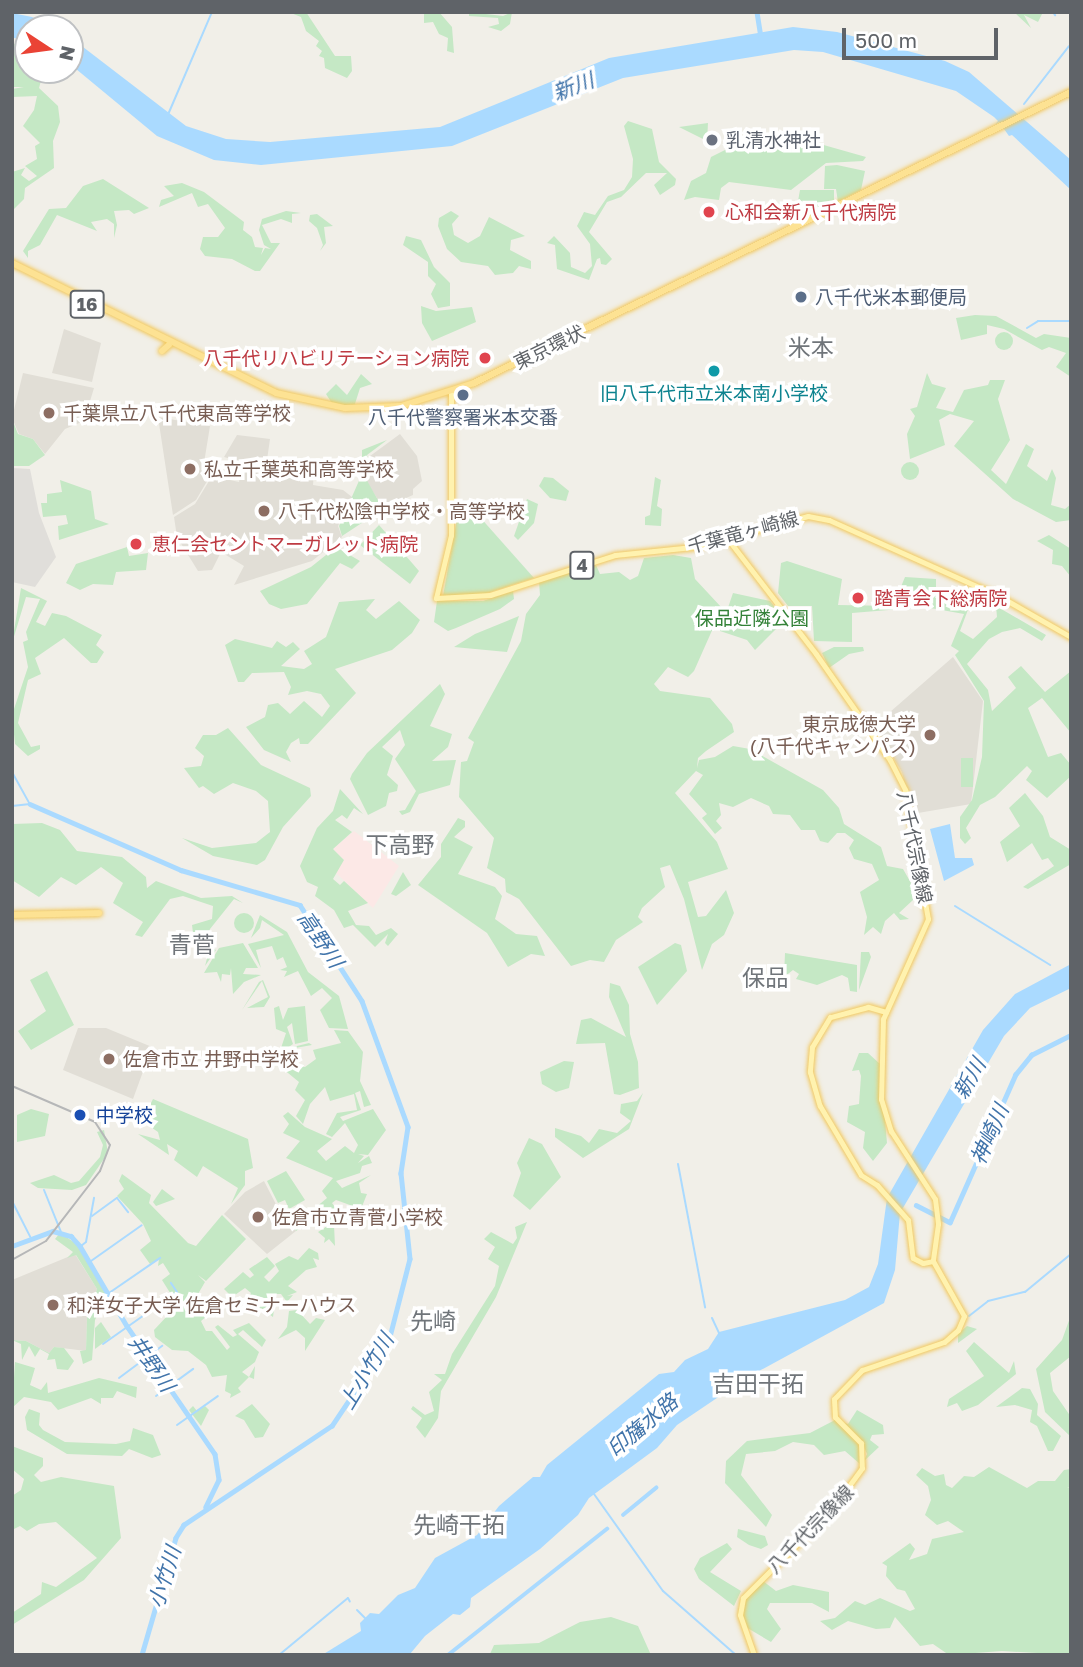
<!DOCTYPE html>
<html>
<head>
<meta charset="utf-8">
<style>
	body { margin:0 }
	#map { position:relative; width:1083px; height:1667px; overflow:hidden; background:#f1efe8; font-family:"Golos Text","Noto Sans JP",sans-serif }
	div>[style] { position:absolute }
	.industrial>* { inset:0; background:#e0deda }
	.education>* { inset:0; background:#e1ded6 }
	.medical>* { inset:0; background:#fce8e6 }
	.green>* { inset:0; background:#c5e8c5 }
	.round { border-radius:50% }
	.water>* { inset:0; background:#aadaff }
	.stream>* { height:2px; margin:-1px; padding:0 1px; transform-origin:1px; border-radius:1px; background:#aadaff }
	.canal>* { height:3.5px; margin:-1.75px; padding:0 1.75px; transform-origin:1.75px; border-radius:1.75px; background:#aadaff }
	.river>* { height:4.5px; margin:-2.25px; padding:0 2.25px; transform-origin:2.25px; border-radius:2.25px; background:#aadaff }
	.roads { filter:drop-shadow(0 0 2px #f2c960) drop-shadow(0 0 2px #f2c960) }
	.major>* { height:5px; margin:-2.5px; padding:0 2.5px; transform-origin:2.5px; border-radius:2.5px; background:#fff2af }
	.highway>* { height:6px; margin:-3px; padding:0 3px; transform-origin:3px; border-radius:3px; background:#fde293 }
	.tram>* { height:2px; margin:-1px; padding:0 1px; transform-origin:1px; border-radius:1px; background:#b6b7b8 }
	.dots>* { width:19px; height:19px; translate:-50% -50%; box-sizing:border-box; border:4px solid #fff; border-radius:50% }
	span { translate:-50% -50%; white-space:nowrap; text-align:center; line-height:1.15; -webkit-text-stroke:7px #fff; paint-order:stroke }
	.shield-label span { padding:2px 5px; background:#fff; border:2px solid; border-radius:5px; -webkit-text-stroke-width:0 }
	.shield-label { font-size:18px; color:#5f6368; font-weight:700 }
	.worship-label { font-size:19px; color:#5b616d }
	.left { translate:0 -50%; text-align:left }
	.health-label { font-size:19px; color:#be3a42 }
	.right { translate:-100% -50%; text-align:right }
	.service-label { font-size:19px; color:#4e5e75 }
	.street-label { font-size:19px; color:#5f6368 }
	.culture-label { font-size:19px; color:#0d838f }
	.education-label { font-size:19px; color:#785e54 }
	.park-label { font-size:19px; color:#348238 }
	.transit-label { font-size:19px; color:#164399 }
	.water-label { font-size:21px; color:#4174aa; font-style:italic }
	.quarter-label { font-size:23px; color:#70757a }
	.frame { position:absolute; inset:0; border:14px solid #5f6368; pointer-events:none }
	.north { position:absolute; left:14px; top:14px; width:70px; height:70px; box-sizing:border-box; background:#fff; border:2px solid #bfc1c3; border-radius:50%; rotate:103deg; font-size:19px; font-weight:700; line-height:28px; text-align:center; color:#5f6368 }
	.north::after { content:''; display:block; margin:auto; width:24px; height:32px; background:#ea4335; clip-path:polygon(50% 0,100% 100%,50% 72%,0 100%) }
	.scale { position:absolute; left:842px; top:28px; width:156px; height:32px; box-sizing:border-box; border:4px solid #5f6368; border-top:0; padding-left:9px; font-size:21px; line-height:24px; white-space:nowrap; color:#5f6368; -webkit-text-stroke:5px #fff; paint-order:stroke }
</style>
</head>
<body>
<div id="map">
	<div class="industrial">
		<div style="clip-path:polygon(12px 468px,30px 469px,39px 513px,56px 557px,35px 587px,12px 582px)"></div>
	</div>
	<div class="education">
		<div style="clip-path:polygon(64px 329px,101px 343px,92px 382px,52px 373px)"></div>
		<div style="clip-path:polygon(23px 373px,94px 388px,84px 421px,65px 429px,45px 454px,33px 439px,19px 434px,12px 418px)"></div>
		<div style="clip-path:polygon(158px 417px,210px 426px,204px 463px,216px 466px,196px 500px,173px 515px)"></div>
		<div style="clip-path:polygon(400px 434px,417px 456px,422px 481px,413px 489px,413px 495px,383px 508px,367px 482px,365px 476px,371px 472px,366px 459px)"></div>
		<div style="clip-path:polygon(237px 435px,270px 439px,267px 460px,303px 465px,306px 457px,315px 460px,313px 485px,343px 490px,352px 497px,338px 526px,342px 537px,312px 561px,234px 585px,244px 566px,221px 552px,212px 570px,198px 571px,177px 537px,174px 517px,195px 504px,212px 476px,239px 482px,242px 462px,224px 457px)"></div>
		<div style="clip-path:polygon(953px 657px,983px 701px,971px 804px,912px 814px,902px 772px,874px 726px)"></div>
		<div style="clip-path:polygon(78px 1028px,106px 1028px,152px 1047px,133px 1099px,63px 1070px)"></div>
		<div style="clip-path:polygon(264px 1181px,281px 1214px,288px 1212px,296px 1231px,267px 1254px,224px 1214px,245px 1192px)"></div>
		<div style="clip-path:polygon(75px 1254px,97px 1289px,87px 1318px,86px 1351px,54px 1347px,49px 1353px,26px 1341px,12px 1340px,12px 1280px)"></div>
	</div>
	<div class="medical">
		<div style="clip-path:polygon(354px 831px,399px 866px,373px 908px,334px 871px,344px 860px,333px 849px)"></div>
	</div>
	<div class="green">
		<div style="clip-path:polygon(306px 12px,335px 56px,351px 56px,352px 71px,347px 78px,325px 68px,324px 58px,319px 56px,322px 51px,316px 46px,319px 41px,306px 31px,301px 17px,291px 13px)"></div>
		<div style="clip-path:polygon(424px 12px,439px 12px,452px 27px,454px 53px,447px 51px,448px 38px,439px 34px,433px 22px,424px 23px)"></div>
		<div style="clip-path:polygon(469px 12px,503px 16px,512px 12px,510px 24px,501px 31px,488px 27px,499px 24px,498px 18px,469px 16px)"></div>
		<div style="clip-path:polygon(1014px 12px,1043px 12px,1038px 22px,1024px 15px,1031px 28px)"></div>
		<div style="clip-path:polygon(12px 43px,28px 48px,28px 70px,44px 70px,39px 88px,58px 106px,60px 122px,53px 141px,54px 168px,25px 188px,24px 199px,12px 211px,12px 172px,25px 168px,21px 175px,29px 181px,37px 176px,25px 166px,37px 159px,35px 146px,40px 143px,23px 126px,34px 110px,37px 96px,12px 97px,12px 89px,24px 87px,12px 87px)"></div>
		<div style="clip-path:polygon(628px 121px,652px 129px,659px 162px,676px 179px,675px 185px,660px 195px,654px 185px,667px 173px,646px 173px,621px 197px,607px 202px,589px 232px,612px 259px,606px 265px,601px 264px,600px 258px,597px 259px,589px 280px,557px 269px,555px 245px,547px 243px,554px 236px,570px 253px,571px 267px,585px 273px,592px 266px,590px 244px,577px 226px,584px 212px,595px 215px,608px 196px,624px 190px,632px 177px,633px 159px,624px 126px)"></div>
		<div style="clip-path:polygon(708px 123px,707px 141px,679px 127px)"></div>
		<div style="clip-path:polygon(813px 142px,866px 157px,863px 161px,826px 163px,791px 190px,729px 182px,721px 188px,719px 200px,695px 197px,684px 200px,691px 181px,706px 173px,711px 157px,729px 148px)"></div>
		<div style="clip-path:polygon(837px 165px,865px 171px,861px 190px,838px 202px,836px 189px,824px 189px,825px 166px)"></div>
		<div style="clip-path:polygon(103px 179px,149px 208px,134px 214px,129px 210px,114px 211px,117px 225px,114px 238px,114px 224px,107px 219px,91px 222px,97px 231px,57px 215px,40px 245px,28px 251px,28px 258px,23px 251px,49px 209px,66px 208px,83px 186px)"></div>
		<div style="clip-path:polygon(182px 183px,204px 192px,244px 222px,243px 230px,252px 237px,255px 247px,263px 248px,261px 255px,265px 248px,271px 249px,264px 245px,259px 230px,262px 219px,286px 211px,301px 213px,292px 214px,292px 223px,281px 219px,262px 225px,271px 243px,280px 243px,260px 271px,255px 271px,232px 259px,205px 256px,200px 249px,203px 237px,218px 237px,225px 228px,208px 204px,198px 207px,192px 193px,159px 207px,161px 200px,174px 196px,164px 186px)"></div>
		<div style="clip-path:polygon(800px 190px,834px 190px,834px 200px,812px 213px,796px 212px)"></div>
		<div style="clip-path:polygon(451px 211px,459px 216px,452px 224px,454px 235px,468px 243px,480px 236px,489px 217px,525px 236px,511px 240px,510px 250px,531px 261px,531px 269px,519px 266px,513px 273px,495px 275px,488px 266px,461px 262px,447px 249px,438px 226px,439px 218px)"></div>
		<div style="clip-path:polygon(317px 214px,333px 226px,324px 227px,326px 243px,320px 251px,323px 245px,317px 228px,309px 221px,310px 215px)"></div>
		<div style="clip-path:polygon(406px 236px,421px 240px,434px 267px,450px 283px,450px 306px,438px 308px,431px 294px,436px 284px,428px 276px,428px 262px,403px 245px)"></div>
		<div style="clip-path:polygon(421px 306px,436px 311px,472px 307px,476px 322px,432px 341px,422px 323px)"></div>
		<div style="clip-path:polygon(975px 315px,996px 316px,1036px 338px,1044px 334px,1071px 338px,1071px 377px,1056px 367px,1066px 353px,1049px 347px,1042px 350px,1004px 329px,987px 325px,987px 334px,961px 340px,956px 318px)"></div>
		<div class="round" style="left:995px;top:332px;width:18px;height:18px"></div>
		<div style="clip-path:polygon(927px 373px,932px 384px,946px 388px,936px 408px,953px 412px,964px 390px,988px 385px,990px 380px,1005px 380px,998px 399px,1010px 440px,991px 470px,1006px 484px,1026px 444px,1029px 446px,1034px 449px,1027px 466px,1047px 481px,1052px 469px,1056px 478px,1051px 505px,1065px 509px,1071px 504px,1071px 520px,1056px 522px,1013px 499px,954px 446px,974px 421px,950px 414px,939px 420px,945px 445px,910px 459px,907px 434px,915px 416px,910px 409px,917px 407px)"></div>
		<div style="clip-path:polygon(361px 374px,372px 384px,360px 388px,354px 407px,333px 405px,326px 394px,336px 384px,347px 395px)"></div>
		<div style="clip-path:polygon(12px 419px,18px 434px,33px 439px,45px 455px,29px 466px,12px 466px)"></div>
		<div style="clip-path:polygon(387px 440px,367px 455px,371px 472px,365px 477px,383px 509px,342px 536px,339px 526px,362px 474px,362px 450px)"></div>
		<div class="round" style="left:901px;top:462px;width:18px;height:18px"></div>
		<div style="clip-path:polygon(544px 477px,553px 478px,569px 491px,566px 501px,550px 498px,539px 486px)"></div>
		<div style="clip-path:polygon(655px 477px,661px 480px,657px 506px,662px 509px,661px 526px,645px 525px,645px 517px,650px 515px)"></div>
		<div style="clip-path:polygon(60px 480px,91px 491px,95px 519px,109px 524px,59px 540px,58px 526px,68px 524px,66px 515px,43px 517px,41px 503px,47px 503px,47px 494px,62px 492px)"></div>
		<div style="clip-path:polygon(527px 499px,538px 504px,534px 523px,518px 540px,514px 536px)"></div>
		<div style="clip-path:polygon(467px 507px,471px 507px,534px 578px,484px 594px,443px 596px,456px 524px)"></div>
		<div style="clip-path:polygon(379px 525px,419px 571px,410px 584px,360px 545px)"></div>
		<div style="clip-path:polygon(1049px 535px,1071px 549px,1071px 577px,1062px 566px,1052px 564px,1053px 550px,1037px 541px)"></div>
		<div style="clip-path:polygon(127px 547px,129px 556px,148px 553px,146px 570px,116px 572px,113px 585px,93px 584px,80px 590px,66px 583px,76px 564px)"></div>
		<div style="clip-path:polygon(336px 547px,360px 561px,352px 569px,340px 563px,307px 604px,281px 609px,269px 604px,260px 591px,311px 567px)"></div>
		<div style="clip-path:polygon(673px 555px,691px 558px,695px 579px,722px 608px,694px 671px,688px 677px,668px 667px,654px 684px,660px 691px,710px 698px,732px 724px,734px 732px,706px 751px,698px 758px,697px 768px,699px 760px,715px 757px,733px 746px,750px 749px,823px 790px,839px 808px,844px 824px,881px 847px,887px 866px,903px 869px,911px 883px,913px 900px,899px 913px,909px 919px,900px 920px,894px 913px,885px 921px,881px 934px,873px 927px,864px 935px,867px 917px,860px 892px,879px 880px,872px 864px,854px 859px,849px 848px,854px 840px,845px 833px,837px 833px,828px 843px,820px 841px,815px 830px,801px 830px,790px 815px,773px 814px,769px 806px,751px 798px,733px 807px,719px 803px,721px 815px,716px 821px,722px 828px,715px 834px,702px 818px,707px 814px,689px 794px,703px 775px,696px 771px,675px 793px,717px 842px,728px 869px,688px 882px,698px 917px,706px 916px,726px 890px,734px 913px,724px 935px,712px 944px,702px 970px,684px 899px,670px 865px,660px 868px,665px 887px,642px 908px,638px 917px,643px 922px,616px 940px,604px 962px,590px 960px,571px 966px,519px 899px,506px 892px,505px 879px,487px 868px,494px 838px,459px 797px,461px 762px,467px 761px,474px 742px,468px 738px,521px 641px,526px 614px,540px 595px,539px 582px,596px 565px,600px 574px,619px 572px,630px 580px,638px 576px,644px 558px)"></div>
		<div style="clip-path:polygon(787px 561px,842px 579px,838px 605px,893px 606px,905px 577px,936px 579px,936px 600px,969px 607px,960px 631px,973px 639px,997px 617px,996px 606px,1046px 635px,1042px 641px,1020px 628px,1002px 632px,989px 639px,967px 664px,988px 690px,992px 711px,1016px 688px,1008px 677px,1021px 666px,1045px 692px,1071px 671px,1071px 733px,1042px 698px,1028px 708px,1048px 757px,1061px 753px,1071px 765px,1071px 776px,1047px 798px,1026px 780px,1032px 771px,1027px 766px,995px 797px,980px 805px,966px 828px,971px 838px,965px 844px,960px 838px,960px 817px,972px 800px,982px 757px,984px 701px,955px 655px,959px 651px,951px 646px,964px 614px,925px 607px,852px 613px,852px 642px,814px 641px,812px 606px,788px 606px,778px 593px,781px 563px)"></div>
		<div style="clip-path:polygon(21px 588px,47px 601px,36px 622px,45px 626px,52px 613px,66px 616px,102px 635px,96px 645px,104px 652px,97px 663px,91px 663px,64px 638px,35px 658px,41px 674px,28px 680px,18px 723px,31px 747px,40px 745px,40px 749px,28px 756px,15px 744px,12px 715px,28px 667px,23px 642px,28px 640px,26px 632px,40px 599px,26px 597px,12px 643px)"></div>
		<div style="clip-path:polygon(513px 591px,514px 599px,500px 609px,456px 628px,448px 631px,434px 622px,437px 601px,483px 601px)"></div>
		<div style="clip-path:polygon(733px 593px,770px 601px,785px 620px,755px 650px,747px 640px,720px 631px)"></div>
		<div style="clip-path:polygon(375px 599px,366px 610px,376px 619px,399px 601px,420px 620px,412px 633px,392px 650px,335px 669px,356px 693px,308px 744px,300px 744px,299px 738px,291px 743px,286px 752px,291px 762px,264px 750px,246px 727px,265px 717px,268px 705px,278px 703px,290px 714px,304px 701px,322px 717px,330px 706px,321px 694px,307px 691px,288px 695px,291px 687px,284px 672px,252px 673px,244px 682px,238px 682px,225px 645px,235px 639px,272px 648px,277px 641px,286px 647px,293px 642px,300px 649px,281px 666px,304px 669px,312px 664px,304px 651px,326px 637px,339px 602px)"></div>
		<div style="clip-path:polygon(519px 616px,507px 652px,454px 647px,475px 634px)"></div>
		<div style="clip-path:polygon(834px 647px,863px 647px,864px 651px,849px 654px,829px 668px,822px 653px)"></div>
		<div style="clip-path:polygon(440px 684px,445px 694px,430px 726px,452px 734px,448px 747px,432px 761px,456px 760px,450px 785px,419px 794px,410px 812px,402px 815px,399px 811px,405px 810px,416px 791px,395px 759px,405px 745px,400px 730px,382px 747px,393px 756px,387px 775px,398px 785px,397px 791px,389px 793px,386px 806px,368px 815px,350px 779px,352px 774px,367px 753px)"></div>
		<div style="clip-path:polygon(228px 728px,261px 765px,310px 788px,311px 796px,283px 827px,265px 860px,257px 865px,213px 856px,182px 838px,212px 848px,256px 843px,270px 832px,268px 801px,256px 791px,233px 783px,214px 794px,203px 786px,199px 788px,184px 768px,201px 766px,204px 756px,195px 748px,203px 735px,216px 735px)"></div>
		<div style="clip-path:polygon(961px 758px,973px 758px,973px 787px,961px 787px)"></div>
		<div style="clip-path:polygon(340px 789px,363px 814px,354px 808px,347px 819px,342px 815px,335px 820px,352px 832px,333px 849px,344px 860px,333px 879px,340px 885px,344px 881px,368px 903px,348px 911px,356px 925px,369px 926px,376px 935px,391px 928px,398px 934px,388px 946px,385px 943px,388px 934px,375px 947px,353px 925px,344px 928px,334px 910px,315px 896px,318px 887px,307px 882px,300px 866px,317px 828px,333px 811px)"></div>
		<div style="clip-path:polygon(1025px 793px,1043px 816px,1050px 837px,1071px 850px,1071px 864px,1028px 889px,1023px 887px,1054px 866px,1048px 858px,1042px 860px,1032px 843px,1007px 862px,1000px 842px,1020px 826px,1009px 808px)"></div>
		<div style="clip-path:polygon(458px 818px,465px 821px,465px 827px,454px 837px,473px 847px,458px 874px,495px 887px,502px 896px,495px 919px,516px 934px,537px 936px,545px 956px,531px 954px,508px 967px,487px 933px,418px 885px,441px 857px,441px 844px)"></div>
		<div style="clip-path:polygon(42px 823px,60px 830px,77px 851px,122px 857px,146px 877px,147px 888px,156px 881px,201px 898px,232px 896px,243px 903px,234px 899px,210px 929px,205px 944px,216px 950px,205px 966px,209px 951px,195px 949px,192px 925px,212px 919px,213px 906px,183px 896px,170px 899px,142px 937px,135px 935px,143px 922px,113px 903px,123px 883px,101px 867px,76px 885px,61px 877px,39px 897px,12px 880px,12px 824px)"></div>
		<div style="clip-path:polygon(403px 872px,411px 885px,396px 896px,391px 894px)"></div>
		<div class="round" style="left:234px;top:913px;width:20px;height:20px"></div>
		<div style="clip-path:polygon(260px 915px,287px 932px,308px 972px,339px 996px,348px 1029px,329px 1028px,320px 1010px,332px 998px,322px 988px,311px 996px,298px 971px,284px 977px,287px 971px,280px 970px,287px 967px,283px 957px,277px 960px,272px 946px,256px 950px,261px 968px,248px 944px,284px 935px,262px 920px,260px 928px,251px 938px)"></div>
		<div style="clip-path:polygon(243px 943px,258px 968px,246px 968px,243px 974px,261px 975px,244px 982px,233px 994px,231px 968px,230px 975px,222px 974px,221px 982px,217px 972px,204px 973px,219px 948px)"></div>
		<div style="clip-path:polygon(675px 943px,681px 945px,687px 971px,657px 1005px,638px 967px)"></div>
		<div style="clip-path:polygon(861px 952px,869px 952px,871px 957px,859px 990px)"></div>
		<div style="clip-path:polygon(785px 953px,857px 965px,857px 992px,850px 991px,848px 978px,842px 975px,817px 985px,796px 979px,799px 974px,793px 970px,784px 977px)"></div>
		<div style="clip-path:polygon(47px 971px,74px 1025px,31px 1050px,18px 1031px,46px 1011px,30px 980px)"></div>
		<div style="clip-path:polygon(263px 980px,270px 997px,264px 1007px,247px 1008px,268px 997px,262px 981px,242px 1010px,259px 982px)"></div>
		<div style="clip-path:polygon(610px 983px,620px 986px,629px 1005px,630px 1034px,638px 1062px,639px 1088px,620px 1095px,614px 1094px,605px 1043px,576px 1044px,581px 1020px,591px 1018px,626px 1037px,609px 997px)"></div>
		<div style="clip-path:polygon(279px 1006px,283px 1020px,288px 1008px,305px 1006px,308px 1041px,295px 1044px,292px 1023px,287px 1027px,293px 1044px,279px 1054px,286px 1033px,276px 1029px,274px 1008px)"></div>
		<div style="clip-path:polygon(334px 1030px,348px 1031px,363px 1052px,360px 1081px,371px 1105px,364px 1107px,360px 1091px,355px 1093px,361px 1110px,340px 1117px,343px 1121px,373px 1109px,386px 1130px,368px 1155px,358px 1154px,364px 1156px,358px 1163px,369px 1156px,372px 1163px,362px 1166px,360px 1173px,336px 1181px,342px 1188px,371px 1175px,359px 1183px,361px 1193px,367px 1194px,361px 1209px,336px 1200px,332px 1203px,342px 1217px,334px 1225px,335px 1246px,329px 1239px,324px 1243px,325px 1238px,318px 1232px,329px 1225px,315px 1208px,327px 1198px,322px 1191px,333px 1178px,286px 1158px,300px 1141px,283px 1133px,289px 1124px,283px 1116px,288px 1112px,305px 1127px,332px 1139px,317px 1151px,326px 1161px,345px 1146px,354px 1153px,358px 1145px,345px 1123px,332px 1137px,326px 1134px,337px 1113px,357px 1110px,354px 1094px,330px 1101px,325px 1087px,310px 1104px,303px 1124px,296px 1116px,305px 1100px,295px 1090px,299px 1082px,277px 1064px,289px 1048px,309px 1043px,312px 1045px,295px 1048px,298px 1066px,305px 1067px,316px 1059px,313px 1050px,341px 1043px)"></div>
		<div style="clip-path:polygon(859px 1053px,868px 1053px,880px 1064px,887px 1143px,873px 1161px,863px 1148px,865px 1132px,847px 1122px,849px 1106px,859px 1104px,861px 1076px,859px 1070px,852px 1071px)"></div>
		<div style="clip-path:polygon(564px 1061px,574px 1062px,569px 1088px,556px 1092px,542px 1084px,540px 1072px)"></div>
		<div style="clip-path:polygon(643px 1093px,629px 1129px,583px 1158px,555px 1137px,555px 1128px,581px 1136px,589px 1143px,599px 1129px,617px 1133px,631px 1121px,620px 1113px,621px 1104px,637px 1101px)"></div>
		<div style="clip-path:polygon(153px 1099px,248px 1139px,253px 1168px,245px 1171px,245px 1185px,231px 1204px,238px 1188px,203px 1166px,197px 1177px,174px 1160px,178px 1151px,167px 1144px,169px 1155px,138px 1134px,160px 1140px,158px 1132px,142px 1121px)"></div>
		<div style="clip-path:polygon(31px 1109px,49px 1114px,45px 1136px,17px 1142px,17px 1115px)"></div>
		<div style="clip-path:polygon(104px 1130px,108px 1153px,86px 1185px,72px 1190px,38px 1188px,30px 1183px,54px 1175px,71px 1183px,79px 1181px,100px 1157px,103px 1145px,97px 1132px)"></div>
		<div style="clip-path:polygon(529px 1138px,542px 1144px,561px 1177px,530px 1210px,513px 1196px,521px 1173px,517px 1163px)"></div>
		<div style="clip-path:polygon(286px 1171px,305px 1200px,289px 1209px,285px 1200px,278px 1203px,267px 1181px)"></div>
		<div style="clip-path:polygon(122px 1174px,151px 1195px,149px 1203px,188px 1243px,196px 1246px,222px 1215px,246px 1239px,206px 1281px,198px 1275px,205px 1282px,198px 1294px,207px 1316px,201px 1321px,206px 1331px,212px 1331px,227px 1350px,230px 1347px,215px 1327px,218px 1325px,233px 1337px,237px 1335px,233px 1330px,249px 1323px,266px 1340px,262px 1347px,243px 1330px,238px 1334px,259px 1352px,255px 1362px,242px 1372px,249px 1377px,255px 1366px,254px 1379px,249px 1377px,238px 1388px,241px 1392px,230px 1398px,231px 1394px,225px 1391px,227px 1375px,212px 1377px,206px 1365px,188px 1351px,172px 1350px,155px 1337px,154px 1330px,169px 1314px,163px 1302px,172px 1296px,162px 1280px,170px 1274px,163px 1263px,158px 1266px,159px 1259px,150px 1264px,140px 1250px,151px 1241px,143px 1224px,117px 1196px,124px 1189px,119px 1181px)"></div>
		<div style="clip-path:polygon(162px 1189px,175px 1199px,156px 1206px,153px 1202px)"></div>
		<div style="clip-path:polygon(305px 1204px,310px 1221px,296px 1231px,291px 1219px,308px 1215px)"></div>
		<div style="clip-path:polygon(527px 1222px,496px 1297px,441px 1391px,438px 1418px,425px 1438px,416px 1427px,422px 1418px,411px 1409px,413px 1406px,425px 1415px,434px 1411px,429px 1392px,442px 1380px,434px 1374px,445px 1374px,452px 1354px,495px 1286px,499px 1266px,488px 1259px,495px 1247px,484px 1239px,491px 1232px,513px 1244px,517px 1238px,515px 1227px)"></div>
		<div style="clip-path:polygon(60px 1233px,80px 1246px,108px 1292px,95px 1320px,92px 1360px,83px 1364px,80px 1351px,86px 1350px,87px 1318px,97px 1289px,76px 1255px,67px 1258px,73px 1252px,55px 1239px)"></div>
		<div style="clip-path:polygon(309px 1248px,318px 1253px,319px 1260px,313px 1258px,317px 1267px,306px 1270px,288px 1286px,297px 1292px,287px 1296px,293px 1295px,287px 1302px,281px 1294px,276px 1294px,276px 1299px,269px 1296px,267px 1306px,274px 1309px,273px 1317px,261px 1308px,257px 1312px,251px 1308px,247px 1300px,251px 1293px,245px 1288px,232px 1297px,224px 1289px,243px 1272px,250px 1278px,254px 1275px,249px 1269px,267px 1257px,275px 1266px,264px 1277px,269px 1282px,279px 1271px,275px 1264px,289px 1256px,298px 1260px)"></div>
		<div style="clip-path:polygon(297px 1310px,310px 1324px,316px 1318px,325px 1320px,305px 1351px,305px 1338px,296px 1330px,278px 1339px,287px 1327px,289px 1311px)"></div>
		<div style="clip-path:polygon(1071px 1315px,1071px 1356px,1050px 1373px,1053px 1391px,1071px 1417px,1071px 1437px,1045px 1412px,1036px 1369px,1062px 1340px)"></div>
		<div style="clip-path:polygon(101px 1322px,111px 1337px,95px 1349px,95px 1328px)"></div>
		<div style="clip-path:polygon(967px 1326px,977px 1329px,958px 1343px,958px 1334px)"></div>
		<div style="clip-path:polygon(12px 1340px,26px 1341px,49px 1353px,54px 1347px,64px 1348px,74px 1361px,68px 1370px,57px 1369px,55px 1359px,47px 1360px,49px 1354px,40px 1349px,35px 1357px,29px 1346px,22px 1360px,21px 1344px)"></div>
		<div style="clip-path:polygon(974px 1342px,1009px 1373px,1014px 1361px,1016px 1374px,978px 1405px,962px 1411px,957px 1403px,947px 1407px,949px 1399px,984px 1376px,966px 1351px)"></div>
		<div style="clip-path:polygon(15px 1362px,35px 1368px,30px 1385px,41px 1390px,47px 1382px,48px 1393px,99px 1378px,137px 1387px,136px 1398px,117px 1391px,113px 1398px,101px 1398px,101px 1404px,91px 1398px,58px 1410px,51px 1402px,24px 1397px,12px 1408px)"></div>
		<div style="clip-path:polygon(1022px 1388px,1030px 1389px,1038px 1404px,1037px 1415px,1061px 1436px,1053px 1451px,1048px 1451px,1037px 1426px,1030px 1422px,1032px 1410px,1015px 1405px,996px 1407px)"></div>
		<div style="clip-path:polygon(252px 1404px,270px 1424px,263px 1437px,255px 1438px,244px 1420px,235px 1416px)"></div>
		<div style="clip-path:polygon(193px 1406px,197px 1411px,205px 1406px,209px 1410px,201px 1426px,189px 1410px)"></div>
		<div style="clip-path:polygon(29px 1409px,40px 1413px,39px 1425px,43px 1430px,65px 1442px,116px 1444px,130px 1441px,133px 1428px,153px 1435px,161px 1455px,152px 1458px,129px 1449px,122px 1456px,67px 1454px,27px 1430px,25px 1417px)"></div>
		<div style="clip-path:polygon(857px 1410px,883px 1425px,884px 1434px,872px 1435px,870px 1440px,879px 1447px,864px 1461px,867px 1454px,860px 1438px,860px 1464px,845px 1451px,824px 1455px,814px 1445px,793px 1442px,775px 1451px,746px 1454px,741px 1475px,772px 1515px,766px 1527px,725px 1483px,726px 1461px,747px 1441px,810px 1433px,835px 1420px,848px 1424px)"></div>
		<div style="clip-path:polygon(12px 1446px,43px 1458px,43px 1466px,34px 1475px,41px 1482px,61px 1477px,114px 1486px,121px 1538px,84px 1580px,12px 1625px,12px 1613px,41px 1594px,42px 1582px,56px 1587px,97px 1558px,56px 1522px,39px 1524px,27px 1531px,20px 1526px,12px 1530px,12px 1496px,21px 1490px,24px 1479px,12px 1469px)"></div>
		<div style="clip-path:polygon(989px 1467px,1027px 1488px,1038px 1481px,1055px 1481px,1064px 1470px,1071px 1469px,1071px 1487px,1067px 1488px,1071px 1488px,1071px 1655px,1002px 1651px,949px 1655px,933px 1644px,920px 1646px,895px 1617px,890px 1628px,876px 1629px,848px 1621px,832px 1630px,820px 1621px,835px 1618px,855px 1601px,865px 1605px,880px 1598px,910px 1611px,915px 1609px,905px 1591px,897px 1589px,886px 1576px,887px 1566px,882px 1563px,910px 1543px,915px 1549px,909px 1560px,927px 1554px,932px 1539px,964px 1532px,948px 1521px,937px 1525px,925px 1515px,931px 1500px,928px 1486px,916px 1475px,922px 1468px,935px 1476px,944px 1474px,946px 1485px,952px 1488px,964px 1476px,974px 1477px)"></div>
		<div style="clip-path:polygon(738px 1529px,765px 1536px,768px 1545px,761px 1549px,749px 1545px,737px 1537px)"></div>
		<div style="clip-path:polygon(727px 1543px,732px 1549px,710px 1572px,741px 1591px,734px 1606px,699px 1579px,694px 1569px,700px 1558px)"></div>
		<div style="clip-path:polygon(763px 1581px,776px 1591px,793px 1585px,829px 1592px,829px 1612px,812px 1603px,770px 1603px,767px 1609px,781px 1629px,771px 1642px,744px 1626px,740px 1611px,743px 1600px)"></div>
		<div style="clip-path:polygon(611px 1617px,638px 1626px,651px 1655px,490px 1654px,494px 1645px,539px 1643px,580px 1622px)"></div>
	</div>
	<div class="water">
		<div style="clip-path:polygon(12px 13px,32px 17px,56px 28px,28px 28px,28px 42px,23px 41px,12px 37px)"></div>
		<div style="clip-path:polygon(793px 27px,837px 32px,945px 61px,969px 72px,1071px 160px,1071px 190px,1012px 135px,1009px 136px,999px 122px,995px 125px,998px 121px,994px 117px,956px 91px,823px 52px,794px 50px,623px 78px,452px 146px,261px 165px,214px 160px,157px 136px,70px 64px,70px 37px,186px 126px,226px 139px,270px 142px,440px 127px,609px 58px)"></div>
		<div style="clip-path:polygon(950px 824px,955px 858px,972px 858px,974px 865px,944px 881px,930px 829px)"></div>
		<div style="clip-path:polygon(1071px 964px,1071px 988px,1030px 1008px,1004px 1036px,900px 1213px,895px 1270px,884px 1303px,748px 1377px,677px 1425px,657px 1448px,589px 1498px,578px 1515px,540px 1549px,471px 1598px,470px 1607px,460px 1615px,453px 1614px,425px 1636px,410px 1654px,322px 1655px,361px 1631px,360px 1623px,370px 1613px,379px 1614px,398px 1595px,415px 1588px,435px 1558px,477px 1535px,499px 1506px,533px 1477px,540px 1477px,547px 1465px,659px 1374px,674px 1372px,685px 1360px,708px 1349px,719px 1332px,845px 1300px,869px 1287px,878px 1264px,887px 1198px,983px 1030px,1015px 994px)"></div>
	</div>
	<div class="stream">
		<div style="left:1053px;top:12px;width:4px;rotate:56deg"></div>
		<div style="left:1024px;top:104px;width:73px;rotate:-52.2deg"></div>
		<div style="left:167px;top:117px;width:114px;rotate:-66.8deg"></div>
		<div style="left:1027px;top:328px;width:13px;rotate:-32deg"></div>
		<div style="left:1038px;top:321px;width:33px"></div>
		<div style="left:12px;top:772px;width:37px;rotate:61deg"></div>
		<div style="left:30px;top:804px;width:18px;rotate:174deg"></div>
		<div style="left:955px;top:906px;width:112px;rotate:31.8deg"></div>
		<div style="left:678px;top:1164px;width:146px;rotate:79.3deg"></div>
		<div style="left:44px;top:1190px;width:45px;rotate:68deg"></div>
		<div style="left:13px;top:1203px;width:38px;rotate:63deg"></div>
		<div style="left:92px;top:1216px;width:31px;rotate:-36deg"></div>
		<div style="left:117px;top:1198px;width:18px;rotate:52deg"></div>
		<div style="left:81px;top:1246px;width:6px;rotate:-39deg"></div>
		<div style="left:86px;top:1242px;width:45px;rotate:-79.7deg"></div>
		<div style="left:91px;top:1261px;width:62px;rotate:-35.2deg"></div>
		<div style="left:109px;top:1293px;width:62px;rotate:-34.5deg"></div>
		<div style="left:969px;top:1316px;width:24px;rotate:-38deg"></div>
		<div style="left:988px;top:1301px;width:38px;rotate:-14deg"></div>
		<div style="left:1025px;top:1292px;width:60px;rotate:-39.6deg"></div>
		<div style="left:712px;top:1318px;width:17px;rotate:65deg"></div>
		<div style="left:103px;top:1344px;width:90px;rotate:-35.1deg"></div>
		<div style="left:177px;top:1292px;width:11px;rotate:-124deg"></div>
		<div style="left:119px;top:1378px;width:54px;rotate:-36.7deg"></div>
		<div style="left:156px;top:1396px;width:46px;rotate:-36.1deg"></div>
		<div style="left:177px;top:1425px;width:50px;rotate:-35.3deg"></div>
		<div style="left:594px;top:1494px;width:119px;rotate:54.6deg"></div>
		<div style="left:663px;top:1591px;width:97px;rotate:41.2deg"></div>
		<div style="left:357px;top:1610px;width:13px;rotate:45deg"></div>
		<div style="left:279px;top:1655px;width:89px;rotate:-39.6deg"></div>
		<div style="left:348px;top:1598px;width:4px;rotate:63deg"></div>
	</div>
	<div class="canal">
		<div style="left:623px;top:1515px;width:43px;rotate:-39.3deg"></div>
		<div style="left:448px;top:1655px;width:203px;rotate:-38.4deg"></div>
	</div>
	<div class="river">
		<div style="left:757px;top:12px;width:24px;rotate:81deg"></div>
		<div style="left:30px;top:804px;width:165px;rotate:23.6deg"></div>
		<div style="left:181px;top:870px;width:124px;rotate:16.4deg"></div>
		<div style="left:300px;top:905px;width:114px;rotate:57.1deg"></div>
		<div style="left:362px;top:1001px;width:134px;rotate:69.9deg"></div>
		<div style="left:408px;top:1127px;width:47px;rotate:98.7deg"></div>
		<div style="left:401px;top:1173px;width:86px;rotate:84deg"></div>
		<div style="left:410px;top:1259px;width:85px;rotate:104.4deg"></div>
		<div style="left:389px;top:1341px;width:102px;rotate:123.8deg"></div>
		<div style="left:332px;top:1426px;width:178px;rotate:146.2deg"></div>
		<div style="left:184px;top:1525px;width:15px;rotate:122deg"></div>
		<div style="left:176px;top:1538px;width:122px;rotate:106.2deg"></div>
		<div style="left:916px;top:1205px;width:38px;rotate:27deg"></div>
		<div style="left:950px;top:1222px;width:161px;rotate:-66.1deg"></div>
		<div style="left:1015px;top:1075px;width:26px;rotate:-51deg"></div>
		<div style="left:1031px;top:1055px;width:45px;rotate:-26.6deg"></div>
		<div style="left:12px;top:1246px;width:44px;rotate:-20.1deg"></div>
		<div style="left:53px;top:1231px;width:19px;rotate:16deg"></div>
		<div style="left:71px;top:1236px;width:13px;rotate:48deg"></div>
		<div style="left:80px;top:1246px;width:93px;rotate:59.6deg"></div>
		<div style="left:127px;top:1326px;width:155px;rotate:55.5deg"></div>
		<div style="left:215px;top:1454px;width:26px;rotate:81deg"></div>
		<div style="left:219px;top:1480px;width:30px;rotate:116deg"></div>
	</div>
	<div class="roads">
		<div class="major">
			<div style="left:451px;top:393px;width:142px;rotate:90deg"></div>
			<div style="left:451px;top:535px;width:65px;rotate:103.4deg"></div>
			<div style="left:436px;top:598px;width:54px;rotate:-3.2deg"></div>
			<div style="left:490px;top:595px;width:131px;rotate:-17.7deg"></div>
			<div style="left:615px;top:555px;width:78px;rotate:-5.9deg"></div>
			<div style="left:693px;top:547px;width:119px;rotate:-15.1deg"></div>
			<div style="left:808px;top:516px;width:21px;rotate:11deg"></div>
			<div style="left:829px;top:520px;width:186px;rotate:24.1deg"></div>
			<div style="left:999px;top:596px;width:83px;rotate:29.7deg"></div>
			<div style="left:727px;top:538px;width:146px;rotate:52.5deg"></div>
			<div style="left:816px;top:654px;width:129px;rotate:55.1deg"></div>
			<div style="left:890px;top:760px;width:34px;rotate:63deg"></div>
			<div style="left:905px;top:790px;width:131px;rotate:79.9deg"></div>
			<div style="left:928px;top:919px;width:110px;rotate:114.2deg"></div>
			<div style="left:883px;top:1019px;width:80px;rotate:91.4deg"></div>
			<div style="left:881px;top:1099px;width:34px;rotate:73deg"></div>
			<div style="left:891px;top:1131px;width:81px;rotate:57.1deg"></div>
			<div style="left:935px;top:1199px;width:25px;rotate:83deg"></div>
			<div style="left:938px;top:1224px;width:37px;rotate:98deg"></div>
			<div style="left:933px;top:1261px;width:63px;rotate:60.6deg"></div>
			<div style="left:964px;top:1316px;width:15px;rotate:113deg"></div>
			<div style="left:958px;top:1330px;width:18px;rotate:139deg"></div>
			<div style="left:944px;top:1342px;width:87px;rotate:161.1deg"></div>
			<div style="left:862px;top:1370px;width:40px;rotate:134deg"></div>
			<div style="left:834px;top:1399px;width:18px;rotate:87deg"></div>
			<div style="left:835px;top:1417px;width:37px;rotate:45deg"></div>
			<div style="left:861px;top:1443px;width:25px;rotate:88deg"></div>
			<div style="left:862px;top:1468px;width:51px;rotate:126.2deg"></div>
			<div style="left:832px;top:1509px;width:126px;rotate:135deg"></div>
			<div style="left:743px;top:1598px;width:17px;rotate:100deg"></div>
			<div style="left:740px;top:1615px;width:42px;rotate:70.7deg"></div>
			<div style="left:886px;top:1012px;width:19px;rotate:-164deg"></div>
			<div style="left:868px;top:1007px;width:39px;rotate:165deg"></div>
			<div style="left:830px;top:1017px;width:35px;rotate:121deg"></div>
			<div style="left:812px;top:1047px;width:25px;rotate:95deg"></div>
			<div style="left:810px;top:1072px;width:35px;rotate:74deg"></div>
			<div style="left:820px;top:1106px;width:80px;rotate:59.3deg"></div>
			<div style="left:861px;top:1175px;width:19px;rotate:32deg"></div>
			<div style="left:877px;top:1185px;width:47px;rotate:48.5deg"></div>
			<div style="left:908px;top:1220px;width:38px;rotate:83deg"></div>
			<div style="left:913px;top:1258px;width:11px;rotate:27deg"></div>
			<div style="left:923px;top:1263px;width:10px;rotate:-11deg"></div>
		</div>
		<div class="highway">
			<div style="left:12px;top:263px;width:294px;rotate:26.2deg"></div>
			<div style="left:276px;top:393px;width:71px;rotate:12.3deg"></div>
			<div style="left:345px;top:408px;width:56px;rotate:-2deg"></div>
			<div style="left:401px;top:406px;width:77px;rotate:-17.5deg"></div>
			<div style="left:474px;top:383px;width:664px;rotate:-25.99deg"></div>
			<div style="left:162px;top:351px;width:9px;rotate:-41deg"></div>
			<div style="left:12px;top:915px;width:87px;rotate:-1.3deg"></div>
		</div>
	</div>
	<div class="tram">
		<div style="left:12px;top:1086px;width:90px;rotate:23.4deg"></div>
		<div style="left:95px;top:1122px;width:27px;rotate:57deg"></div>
		<div style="left:110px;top:1145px;width:28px;rotate:111deg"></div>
		<div style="left:100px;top:1171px;width:88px;rotate:127.6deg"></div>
		<div style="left:46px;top:1241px;width:39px;rotate:151deg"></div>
	</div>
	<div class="dots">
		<div style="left:712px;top:140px;background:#6b7280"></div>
		<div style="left:709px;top:212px;background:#e0444e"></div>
		<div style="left:801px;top:297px;background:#5c6f8a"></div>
		<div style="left:485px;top:358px;background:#e0444e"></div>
		<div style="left:714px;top:371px;background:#0f9aa8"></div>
		<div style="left:463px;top:395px;background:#5c6f8a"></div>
		<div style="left:49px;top:413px;background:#8d6e63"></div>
		<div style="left:190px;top:469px;background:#8d6e63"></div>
		<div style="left:264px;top:511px;background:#8d6e63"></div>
		<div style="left:136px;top:544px;background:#e0444e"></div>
		<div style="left:858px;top:598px;background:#e0444e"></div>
		<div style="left:930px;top:735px;background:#8d6e63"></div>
		<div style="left:109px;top:1059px;background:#8d6e63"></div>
		<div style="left:80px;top:1115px;background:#1a4fb4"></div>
		<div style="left:258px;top:1217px;background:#8d6e63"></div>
		<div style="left:53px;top:1305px;background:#8d6e63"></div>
	</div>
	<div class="shield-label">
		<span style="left:87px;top:304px">16</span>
		<span style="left:582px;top:565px">4</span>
	</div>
	<div class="worship-label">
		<span class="left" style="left:726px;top:140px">乳清水神社</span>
	</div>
	<div class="health-label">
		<span class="left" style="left:725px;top:212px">心和会新八千代病院</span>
		<span class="right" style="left:469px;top:358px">八千代リハビリテーション病院</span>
		<span class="left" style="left:152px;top:544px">恵仁会セントマーガレット病院</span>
		<span class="left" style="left:874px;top:598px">踏青会下総病院</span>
	</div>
	<div class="service-label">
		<span class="left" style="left:815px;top:297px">八千代米本郵便局</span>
		<span style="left:463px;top:417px">八千代警察署米本交番</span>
	</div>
	<div class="street-label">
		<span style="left:549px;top:347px;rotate:-26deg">東京環状</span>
		<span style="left:743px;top:532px;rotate:-15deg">千葉竜ヶ崎線</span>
		<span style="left:915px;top:847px;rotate:79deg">八千代宗像線</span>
		<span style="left:810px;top:1529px;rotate:-46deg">八千代宗像線</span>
	</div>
	<div class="culture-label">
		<span style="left:714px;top:393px">旧八千代市立米本南小学校</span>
	</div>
	<div class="education-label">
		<span class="left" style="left:63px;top:413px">千葉県立八千代東高等学校</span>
		<span class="left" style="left:204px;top:469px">私立千葉英和高等学校</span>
		<span class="left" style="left:278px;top:511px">八千代松陰中学校・高等学校</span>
		<span class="right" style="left:916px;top:735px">東京成徳大学<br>(八千代キャンパス)</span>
		<span class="left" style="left:123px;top:1059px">佐倉市立 井野中学校</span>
		<span class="left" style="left:272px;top:1217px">佐倉市立青菅小学校</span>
		<span class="left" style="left:67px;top:1305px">和洋女子大学 佐倉セミナーハウス</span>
	</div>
	<div class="park-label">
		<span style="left:752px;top:618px">保品近隣公園</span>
	</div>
	<div class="transit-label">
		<span class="left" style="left:96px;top:1115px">中学校</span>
	</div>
	<div class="water-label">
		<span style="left:573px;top:86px;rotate:-21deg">新川</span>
		<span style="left:321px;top:939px;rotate:56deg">高野川</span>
		<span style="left:969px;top:1078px;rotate:-60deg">新川</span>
		<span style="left:989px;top:1134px;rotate:-66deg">神崎川</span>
		<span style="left:152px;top:1363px;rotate:55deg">井野川</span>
		<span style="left:366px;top:1371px;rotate:-59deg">上小竹川</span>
		<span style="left:642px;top:1425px;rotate:-40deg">印旛水路</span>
		<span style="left:164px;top:1577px;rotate:-73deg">小竹川</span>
	</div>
	<div class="quarter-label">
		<span style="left:811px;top:347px">米本</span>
		<span style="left:400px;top:844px">下高野</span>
		<span style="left:192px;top:944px">青菅</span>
		<span style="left:765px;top:977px">保品</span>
		<span style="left:433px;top:1320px">先崎</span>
		<span style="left:758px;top:1383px">吉田干拓</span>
		<span style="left:459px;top:1524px">先崎干拓</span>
	</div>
	<div class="frame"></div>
	<div class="north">N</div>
	<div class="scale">500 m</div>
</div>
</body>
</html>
